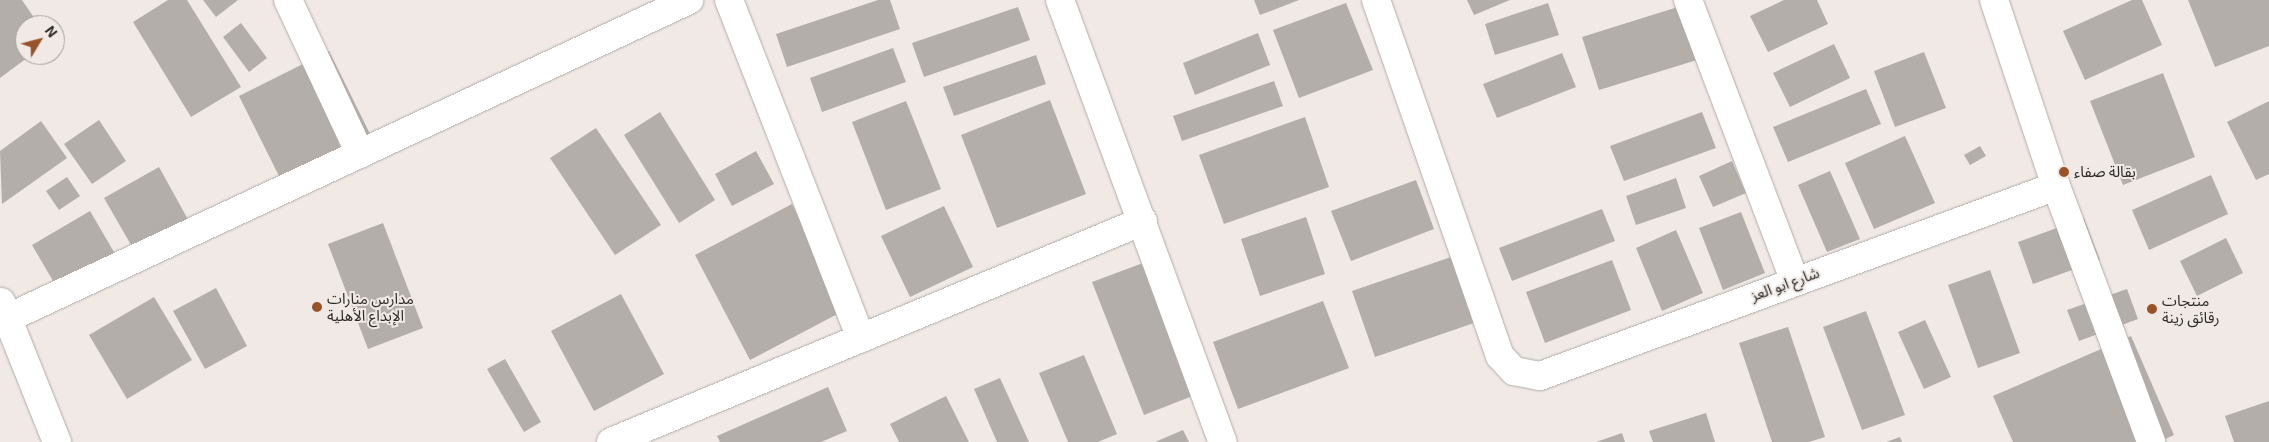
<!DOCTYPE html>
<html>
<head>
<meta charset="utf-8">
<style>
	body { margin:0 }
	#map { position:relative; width:2269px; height:442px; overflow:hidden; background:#f0e9e5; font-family:"Exo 2","Noto Sans Arabic",sans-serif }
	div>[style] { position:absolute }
	.building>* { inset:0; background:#b4aeaa }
	.roads { filter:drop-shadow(0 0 1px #b2aca8) drop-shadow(0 0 1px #b2aca8) }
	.minor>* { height:28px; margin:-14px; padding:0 14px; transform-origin:14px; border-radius:14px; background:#fff }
	.dots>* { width:14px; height:14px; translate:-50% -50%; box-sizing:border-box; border:2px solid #f0e9e5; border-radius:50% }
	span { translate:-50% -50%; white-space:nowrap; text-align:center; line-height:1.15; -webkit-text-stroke:4px #f0e9e5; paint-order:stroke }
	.poi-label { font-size:15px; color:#2d2b29 }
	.left { translate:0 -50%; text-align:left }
	.street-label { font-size:15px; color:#2d2b29 }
	.north { position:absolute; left:15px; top:15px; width:50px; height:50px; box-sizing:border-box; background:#f0e9e5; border:1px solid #a29d9a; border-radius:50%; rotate:53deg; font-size:14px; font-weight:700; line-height:20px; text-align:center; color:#2d2b29 }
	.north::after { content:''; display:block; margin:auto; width:18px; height:22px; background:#995329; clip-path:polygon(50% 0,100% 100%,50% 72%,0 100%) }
</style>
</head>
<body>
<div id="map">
	<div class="building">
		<div style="clip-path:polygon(0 0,22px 0,39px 25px,25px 25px,25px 55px,31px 55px,0 78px)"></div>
		<div style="clip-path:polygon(168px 0,187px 0,241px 87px,191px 117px,133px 22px)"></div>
		<div style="clip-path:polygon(203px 0,238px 0,216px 17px)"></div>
		<div style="clip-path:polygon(878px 0,890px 0,900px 29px,787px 67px,776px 34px)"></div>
		<div style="clip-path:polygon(1254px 0,1299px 0,1260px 15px)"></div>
		<div style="clip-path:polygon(1467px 0,1510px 0,1474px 15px)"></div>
		<div style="clip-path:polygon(1784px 0,1817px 0,1828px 24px,1768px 52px,1750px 16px)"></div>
		<div style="clip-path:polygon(2132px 0,2142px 0,2162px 45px,2085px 80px,2063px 31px)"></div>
		<div style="clip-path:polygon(2188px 0,2269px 0,2269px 46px,2215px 67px)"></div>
		<div style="clip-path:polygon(1346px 3px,1373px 70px,1299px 98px,1273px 30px)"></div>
		<div style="clip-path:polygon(1548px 3px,1559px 35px,1495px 55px,1485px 24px)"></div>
		<div style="clip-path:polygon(1681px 6px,1697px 60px,1599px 90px,1582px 37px)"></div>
		<div style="clip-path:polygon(1018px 7px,1030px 40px,924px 77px,912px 43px)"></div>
		<div style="clip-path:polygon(241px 23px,267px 58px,249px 72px,223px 37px)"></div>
		<div style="clip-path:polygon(1258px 33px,1270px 65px,1195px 95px,1183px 63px)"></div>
		<div style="clip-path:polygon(1834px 44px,1850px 78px,1790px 107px,1773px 73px)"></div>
		<div style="clip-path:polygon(893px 48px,906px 82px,822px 112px,810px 78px)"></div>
		<div style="clip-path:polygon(329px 51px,375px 144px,285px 188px,239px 96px)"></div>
		<div style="clip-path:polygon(1924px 52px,1946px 108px,1895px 127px,1874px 71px)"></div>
		<div style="clip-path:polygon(1562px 53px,1576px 87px,1497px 118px,1483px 84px)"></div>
		<div style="clip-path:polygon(1036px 55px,1046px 84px,954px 116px,943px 87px)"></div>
		<div style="clip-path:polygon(2163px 73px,2195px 157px,2123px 185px,2090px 101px)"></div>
		<div style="clip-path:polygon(1274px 81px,1283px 106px,1182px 141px,1173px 116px)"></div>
		<div style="clip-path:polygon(1866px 89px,1881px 124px,1788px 162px,1773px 127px)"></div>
		<div style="clip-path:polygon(1050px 100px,1086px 194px,997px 228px,961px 135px)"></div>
		<div style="clip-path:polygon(906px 101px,941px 189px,886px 210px,852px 122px)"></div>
		<div style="clip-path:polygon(2269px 101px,2269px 174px,2256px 180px,2227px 122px)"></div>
		<div style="clip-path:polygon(660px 112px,715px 200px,679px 223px,624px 135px)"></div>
		<div style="clip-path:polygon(1702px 112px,1716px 148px,1624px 181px,1610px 146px)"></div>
		<div style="clip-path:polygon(1305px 117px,1329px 187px,1224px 224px,1199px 155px)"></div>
		<div style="clip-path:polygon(99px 120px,126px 161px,92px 184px,64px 144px)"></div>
		<div style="clip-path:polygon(41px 121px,67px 158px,2px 204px,0 151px)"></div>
		<div style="clip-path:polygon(596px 128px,661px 225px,615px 255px,550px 158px)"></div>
		<div style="clip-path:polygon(1905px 136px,1935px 203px,1874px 229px,1845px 163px)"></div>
		<div style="clip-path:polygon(1980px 146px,1986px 156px,1970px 165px,1964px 155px)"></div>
		<div style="clip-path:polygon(756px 151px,774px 184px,732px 206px,715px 174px)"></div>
		<div style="clip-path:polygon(1732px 161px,1746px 193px,1713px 207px,1699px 176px)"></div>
		<div style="clip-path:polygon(159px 167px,196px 234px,142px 264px,104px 198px)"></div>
		<div style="clip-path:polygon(1830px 171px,1860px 239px,1827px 252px,1798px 185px)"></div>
		<div style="clip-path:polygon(2211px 175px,2228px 214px,2149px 250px,2132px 210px)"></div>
		<div style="clip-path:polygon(67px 177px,80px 196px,59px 210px,46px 191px)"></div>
		<div style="clip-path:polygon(1676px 178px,1686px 208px,1636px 225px,1626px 196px)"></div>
		<div style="clip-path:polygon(1416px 180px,1434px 229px,1351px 261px,1331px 211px)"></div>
		<div style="clip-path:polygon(792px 204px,847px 309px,750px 360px,695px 255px)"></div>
		<div style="clip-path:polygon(944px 206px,973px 267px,910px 297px,881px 236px)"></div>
		<div style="clip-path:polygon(1602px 209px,1615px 241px,1512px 281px,1499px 248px)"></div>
		<div style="clip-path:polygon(90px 211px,121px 264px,63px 298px,32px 245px)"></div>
		<div style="clip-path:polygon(1741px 212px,1765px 273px,1723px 290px,1699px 228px)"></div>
		<div style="clip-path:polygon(1306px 217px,1325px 274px,1260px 296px,1241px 239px)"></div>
		<div style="clip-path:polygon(2084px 218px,2100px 260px,2033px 284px,2018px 242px)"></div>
		<div style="clip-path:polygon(383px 223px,423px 328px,368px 349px,328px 244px)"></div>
		<div style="clip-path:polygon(1676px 230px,1703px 293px,1662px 311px,1636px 248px)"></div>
		<div style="clip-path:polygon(2226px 238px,2243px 273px,2197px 296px,2180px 261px)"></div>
		<div style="clip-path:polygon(1451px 257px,1474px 323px,1375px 357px,1352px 291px)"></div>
		<div style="clip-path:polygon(1612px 260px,1631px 310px,1545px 343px,1526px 292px)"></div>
		<div style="clip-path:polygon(1143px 263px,1195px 395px,1144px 415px,1092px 282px)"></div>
		<div style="clip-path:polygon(1990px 270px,2020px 353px,1978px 368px,1948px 285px)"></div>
		<div style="clip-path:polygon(216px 288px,247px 346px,205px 369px,173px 311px)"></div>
		<div style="clip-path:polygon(2127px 289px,2138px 319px,2079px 341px,2067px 310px)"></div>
		<div style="clip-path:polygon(621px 294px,664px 374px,594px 411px,551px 331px)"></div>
		<div style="clip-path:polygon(154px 297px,192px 360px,127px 399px,89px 335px)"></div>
		<div style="clip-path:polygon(1323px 301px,1349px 368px,1238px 409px,1213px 342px)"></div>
		<div style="clip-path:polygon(1866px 311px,1905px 415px,1862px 430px,1823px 327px)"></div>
		<div style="clip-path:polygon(1925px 320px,1951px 377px,1924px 389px,1898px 332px)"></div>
		<div style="clip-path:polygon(1788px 327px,1825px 437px,1809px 442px,1772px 442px,1739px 343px)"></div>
		<div style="clip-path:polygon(2131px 336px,2174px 435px,2159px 442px,2013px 442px,1993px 396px)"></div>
		<div style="clip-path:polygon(1084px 355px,1117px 434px,1098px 442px,1068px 442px,1039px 373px)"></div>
		<div style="clip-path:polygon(505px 359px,541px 422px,524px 432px,487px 369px)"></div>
		<div style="clip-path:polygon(1000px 378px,1029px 442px,997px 442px,974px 389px)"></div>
		<div style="clip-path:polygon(828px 387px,847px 431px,821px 442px,720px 442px,717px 436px)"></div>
		<div style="clip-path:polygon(946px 396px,969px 442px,899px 442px,890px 424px)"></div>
		<div style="clip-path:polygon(2269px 401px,2269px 442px,2234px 442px,2225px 416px)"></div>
		<div style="clip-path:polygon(1706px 413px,1715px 442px,1653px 442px,1649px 431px)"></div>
		<div style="clip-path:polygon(1183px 430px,1189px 442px,1155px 442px)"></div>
		<div style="clip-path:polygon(1622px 433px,1625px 442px,1596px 442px)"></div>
		<div style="clip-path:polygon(1900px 437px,1902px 442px,1886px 442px)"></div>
	</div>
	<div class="roads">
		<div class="minor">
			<div style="left:288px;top:0;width:170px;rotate:64.9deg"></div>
			<div style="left:729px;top:0;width:363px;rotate:68.7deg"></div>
			<div style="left:1060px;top:0;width:471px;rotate:69.8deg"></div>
			<div style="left:1376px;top:0;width:377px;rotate:70.8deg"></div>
			<div style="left:1500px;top:356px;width:21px;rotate:47deg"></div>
			<div style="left:1514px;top:371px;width:26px;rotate:11deg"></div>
			<div style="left:1540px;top:376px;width:550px;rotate:-20.21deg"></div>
			<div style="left:1688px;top:0;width:301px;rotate:69.2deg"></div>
			<div style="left:1994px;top:0;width:196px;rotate:71.6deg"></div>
			<div style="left:2056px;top:186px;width:273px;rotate:69.6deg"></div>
			<div style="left:1px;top:302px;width:151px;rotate:68.2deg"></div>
			<div style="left:8px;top:318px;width:752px;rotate:-25.03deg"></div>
			<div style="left:611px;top:442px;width:576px;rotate:-22.56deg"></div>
		</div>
	</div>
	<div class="dots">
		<div style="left:2064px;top:172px;background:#995329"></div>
		<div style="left:317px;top:307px;background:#995329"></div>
		<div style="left:2152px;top:309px;background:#995329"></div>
	</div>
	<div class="poi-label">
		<span class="left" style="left:2074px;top:172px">بقالة صفاء</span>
		<span class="left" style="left:327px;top:307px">مدارس منارات<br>الإبداع الأهلية</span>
		<span class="left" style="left:2162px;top:309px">منتجات<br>رقائق زينة</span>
	</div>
	<div class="street-label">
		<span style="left:1785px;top:284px;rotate:-20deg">شارع ابو العز</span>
	</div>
	<div class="north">N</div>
</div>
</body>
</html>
